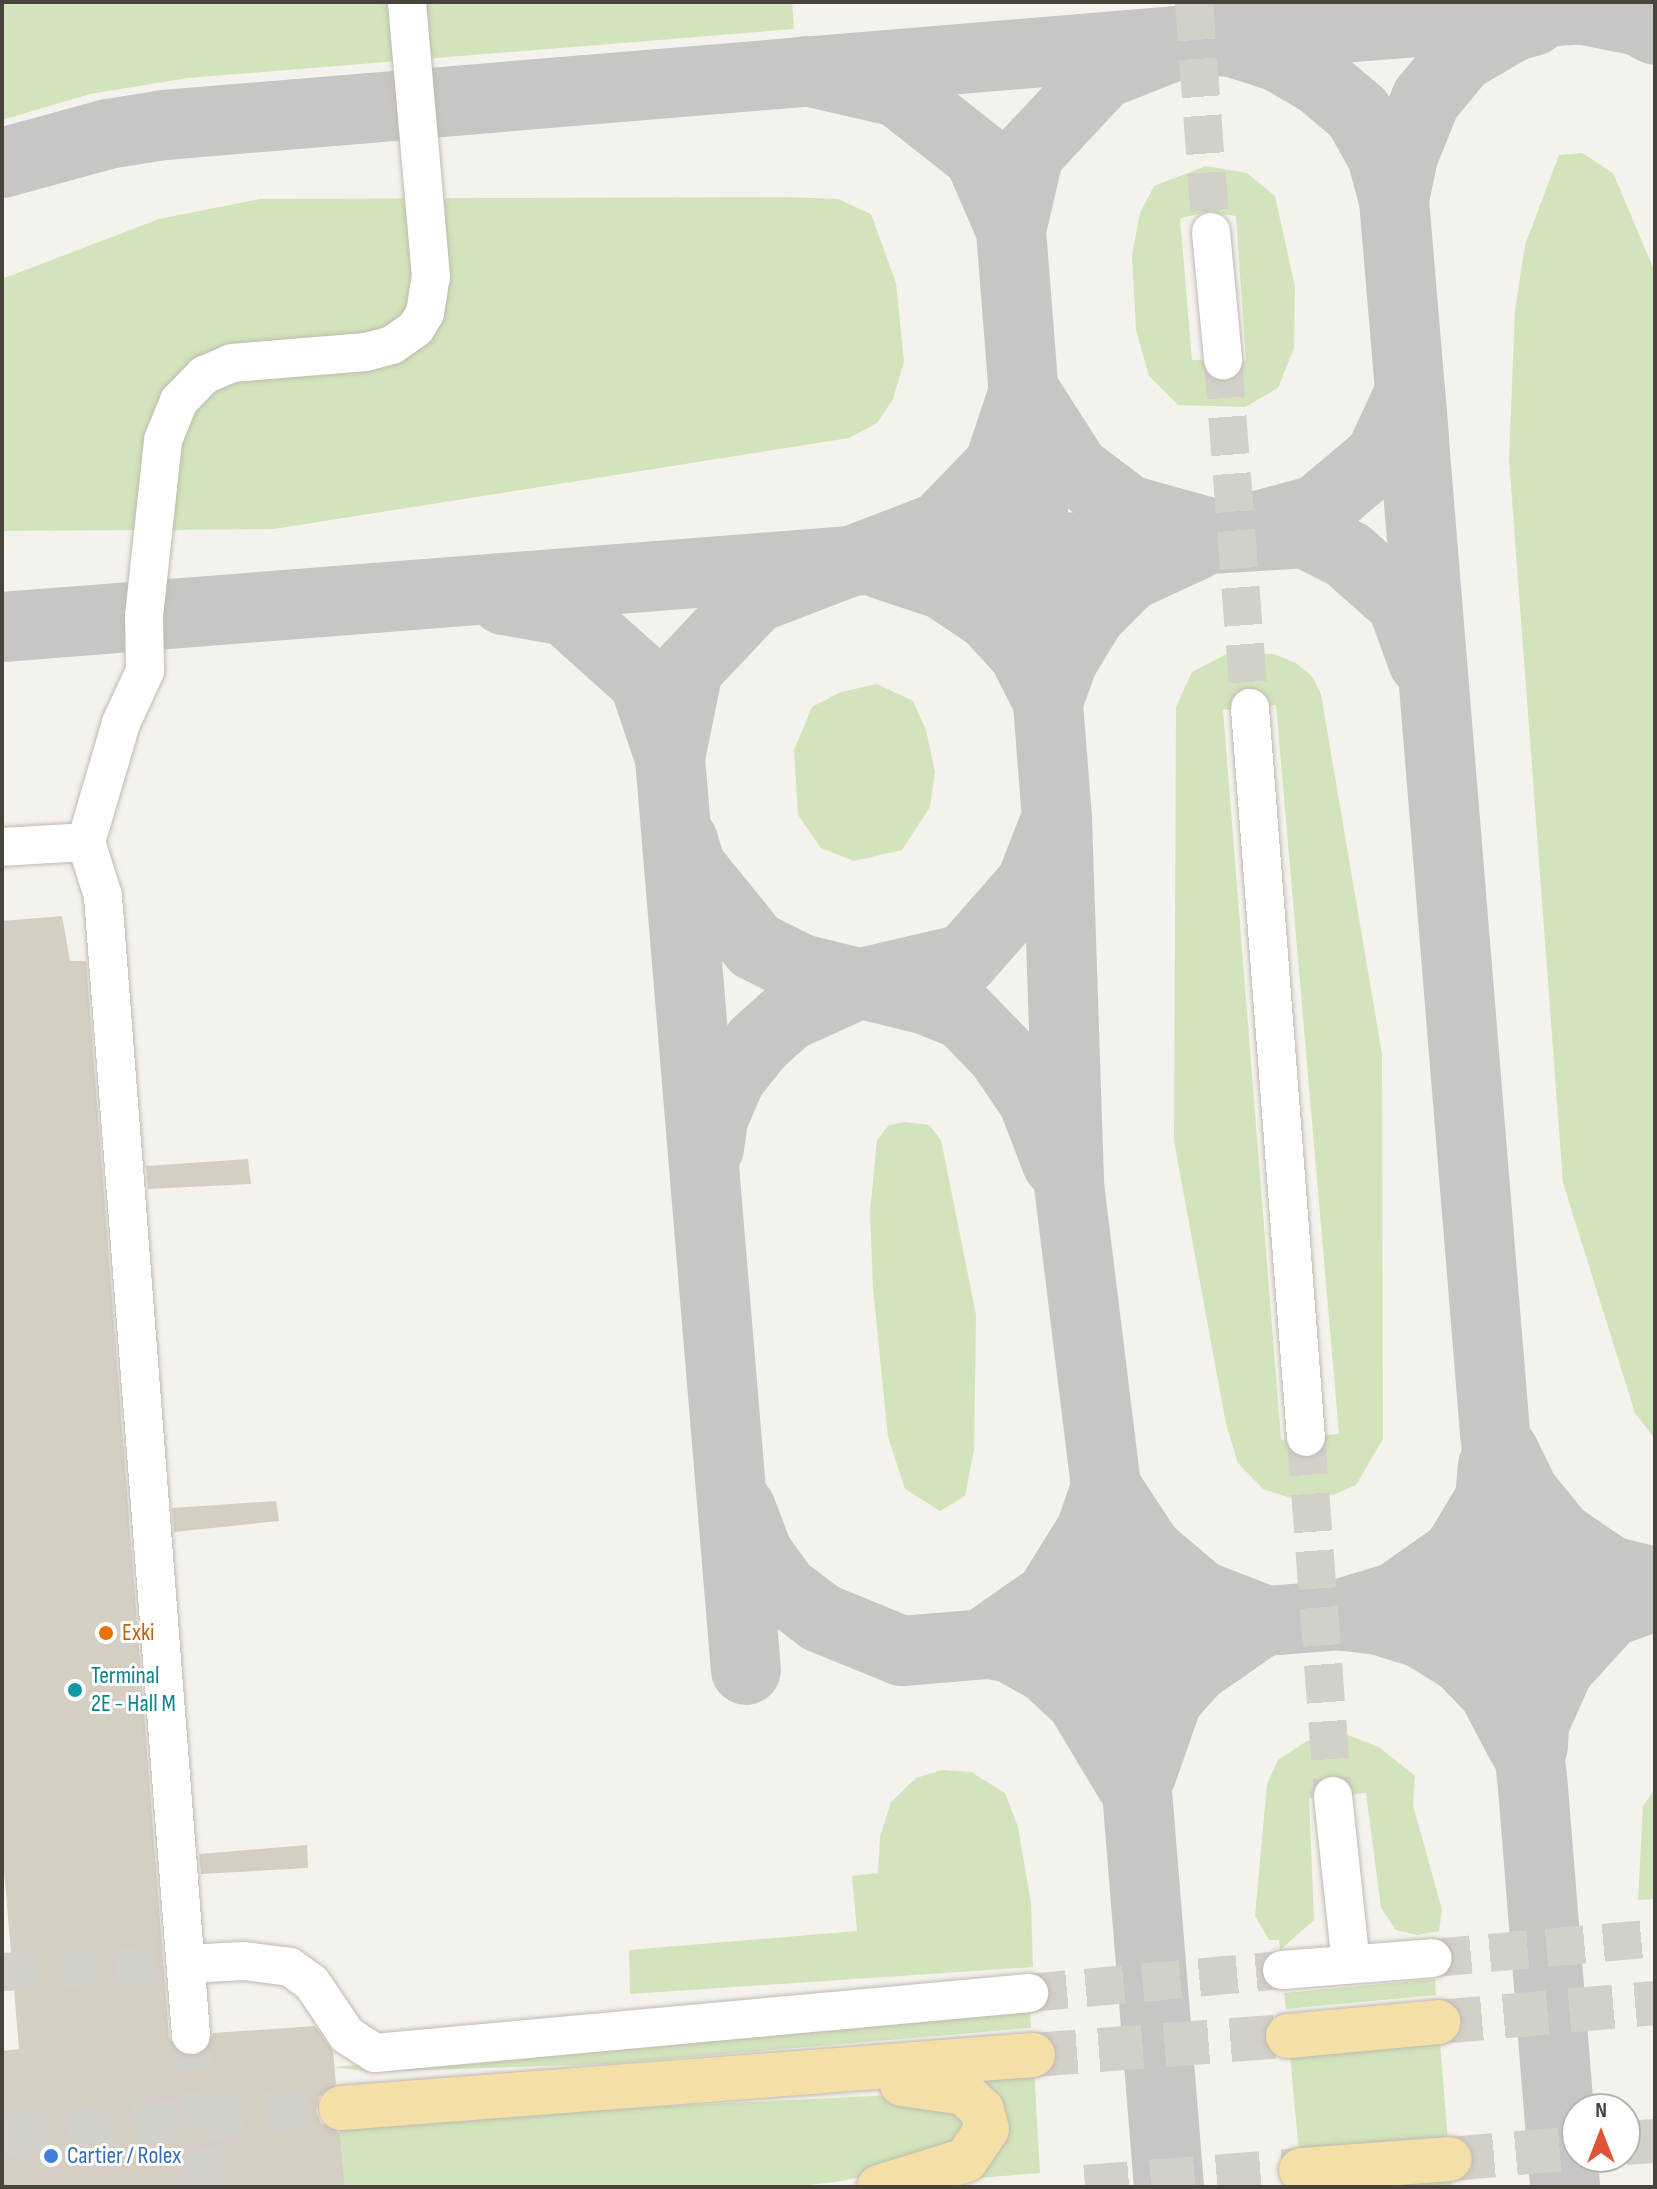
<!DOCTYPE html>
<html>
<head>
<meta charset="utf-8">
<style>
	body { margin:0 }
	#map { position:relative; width:1657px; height:2189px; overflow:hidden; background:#f5f2ed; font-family:"Sofia Sans Condensed",sans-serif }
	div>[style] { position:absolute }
	.green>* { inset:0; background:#d1e4bb }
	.taxiway>* { height:70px; margin:-35px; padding:0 35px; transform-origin:35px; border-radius:35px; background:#c8c6c4 }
	.building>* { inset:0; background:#d5cec3 }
	.minor-tunnel>* { height:38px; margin-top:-19px; transform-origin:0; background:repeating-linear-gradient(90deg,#d3cfc9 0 38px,transparent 0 57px) }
	.major-tunnel>* { height:44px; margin-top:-22px; transform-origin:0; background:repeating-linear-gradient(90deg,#d3cfc9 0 44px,transparent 0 66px) }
	.roads { filter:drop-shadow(0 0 2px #bfbab0) drop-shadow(0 0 2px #bfbab0) }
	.minor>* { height:38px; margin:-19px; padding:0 19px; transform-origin:19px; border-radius:19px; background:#fff }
	.major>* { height:44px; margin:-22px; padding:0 22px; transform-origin:22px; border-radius:22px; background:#f4dfa7 }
	.dots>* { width:22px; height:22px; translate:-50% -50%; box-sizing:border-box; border:4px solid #fff; border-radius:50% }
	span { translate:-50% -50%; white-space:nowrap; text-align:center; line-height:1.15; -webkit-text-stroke:6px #fff; paint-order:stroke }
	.food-label { font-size:24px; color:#c56008 }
	.left { translate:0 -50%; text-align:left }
	.culture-label { font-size:24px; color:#0d838f }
	.shop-label { font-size:24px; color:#366cbe }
	.frame { position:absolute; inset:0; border:4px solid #49443b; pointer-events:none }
	.north { position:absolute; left:1561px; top:2093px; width:80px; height:80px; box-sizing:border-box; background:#fff; border:2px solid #b6b4b1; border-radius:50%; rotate:0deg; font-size:22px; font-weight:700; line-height:32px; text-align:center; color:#49443b }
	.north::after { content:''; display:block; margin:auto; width:28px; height:36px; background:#e25336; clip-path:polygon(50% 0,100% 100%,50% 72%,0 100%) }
</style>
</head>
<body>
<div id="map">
	<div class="green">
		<div style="clip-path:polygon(2px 2px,792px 2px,794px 29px,188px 78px,90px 94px,2px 120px)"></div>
		<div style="clip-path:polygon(1582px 153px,1613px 173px,1655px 272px,1655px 1439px,1635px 1413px,1563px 1183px,1509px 459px,1515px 310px,1525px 245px,1559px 155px)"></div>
		<div style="clip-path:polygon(evenodd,1206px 166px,1247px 173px,1275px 196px,1295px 287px,1294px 348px,1278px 388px,1245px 407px,1178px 405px,1149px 376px,1136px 330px,1132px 255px,1140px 213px,1154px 186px,1206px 166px,1209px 212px,1236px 216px,1246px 361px,1192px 360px,1180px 218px,1209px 212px)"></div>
		<div style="clip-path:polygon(789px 197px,838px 199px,871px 214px,896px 283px,904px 362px,893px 399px,877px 423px,849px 438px,274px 529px,2px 531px,2px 279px,159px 219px,260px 199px)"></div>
		<div style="clip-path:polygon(evenodd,1230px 652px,1274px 654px,1296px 663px,1312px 676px,1321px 694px,1382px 1054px,1383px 1439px,1356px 1485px,1333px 1495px,1294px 1499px,1263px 1489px,1238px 1463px,1226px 1424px,1174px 1141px,1176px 707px,1192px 672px,1230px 652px,1276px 705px,1339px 1434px,1281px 1440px,1223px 710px,1276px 705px)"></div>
		<div style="clip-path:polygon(877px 684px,913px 701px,926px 730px,935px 772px,930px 807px,902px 850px,854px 861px,821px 848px,798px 815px,794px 750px,812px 707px,841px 692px)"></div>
		<div style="clip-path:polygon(906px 1122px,929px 1125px,941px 1140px,976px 1315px,974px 1450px,965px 1496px,940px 1511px,905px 1489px,888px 1437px,873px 1288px,870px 1212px,877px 1140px,889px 1125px)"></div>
		<div style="clip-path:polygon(1345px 1734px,1379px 1747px,1415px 1776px,1413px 1805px,1442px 1910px,1439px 1931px,1417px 1935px,1396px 1930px,1381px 1908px,1366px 1793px,1309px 1798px,1314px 1920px,1280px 1950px,1279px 1940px,1269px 1940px,1255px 1916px,1267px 1784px,1278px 1760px,1307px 1741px)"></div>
		<div style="clip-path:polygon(942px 1770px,971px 1772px,1005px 1793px,1018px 1827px,1031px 1903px,1033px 1967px,630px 1994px,629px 1950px,857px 1931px,852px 1876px,878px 1873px,880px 1837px,891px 1802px,916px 1778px)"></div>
		<div style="clip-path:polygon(1655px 1789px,1655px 1899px,1638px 1900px,1643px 1806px)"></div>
		<div style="clip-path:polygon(1435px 1979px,1436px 1995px,1286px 2009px,1284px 1993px)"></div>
		<div style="clip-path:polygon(1030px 2012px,1031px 2028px,607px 2064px,371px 2072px,334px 2067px)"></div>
		<div style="clip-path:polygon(1439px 2032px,1448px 2140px,1299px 2153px,1289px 2045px)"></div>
		<div style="clip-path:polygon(1034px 2068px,1040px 2173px,969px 2179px,971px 2082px)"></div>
		<div style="clip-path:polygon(914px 2094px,975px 2123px,937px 2160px,837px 2182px,788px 2187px,345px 2187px,339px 2122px)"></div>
		<div style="clip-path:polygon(1452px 2180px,1452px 2187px,1354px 2187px)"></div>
	</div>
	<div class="taxiway">
		<div style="left:806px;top:71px;width:94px;rotate:12.9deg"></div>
		<div style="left:898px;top:92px;width:103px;rotate:38.3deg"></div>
		<div style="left:979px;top:156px;width:81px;rotate:66.6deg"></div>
		<div style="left:1011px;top:230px;width:590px;rotate:85.53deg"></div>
		<div style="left:1057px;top:818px;width:367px;rotate:88.1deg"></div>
		<div style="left:1069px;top:1185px;width:449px;rotate:83deg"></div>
		<div style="left:1124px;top:1631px;width:558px;rotate:85.37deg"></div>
		<div style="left:2px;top:163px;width:110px;rotate:-15.3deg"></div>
		<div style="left:108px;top:134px;width:57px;rotate:-9.1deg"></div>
		<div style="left:164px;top:125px;width:1029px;rotate:-4.74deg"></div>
		<div style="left:1189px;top:40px;width:391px;rotate:-4.5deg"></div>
		<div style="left:1579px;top:9px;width:61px;rotate:11.3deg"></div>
		<div style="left:1639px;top:21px;width:18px;rotate:29deg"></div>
		<div style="left:1394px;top:200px;width:45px;rotate:-78.4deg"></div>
		<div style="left:1403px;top:156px;width:61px;rotate:-68deg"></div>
		<div style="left:1426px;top:99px;width:55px;rotate:-50.2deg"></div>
		<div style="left:1461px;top:57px;width:61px;rotate:-30.3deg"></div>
		<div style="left:1514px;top:26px;width:20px;rotate:-15deg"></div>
		<div style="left:1011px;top:230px;width:79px;rotate:-76.8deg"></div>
		<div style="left:1029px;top:153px;width:108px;rotate:-46.9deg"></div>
		<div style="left:1103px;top:74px;width:92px;rotate:-21.6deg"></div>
		<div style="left:1189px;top:40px;width:43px;rotate:2.7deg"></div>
		<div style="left:1232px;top:42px;width:49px;rotate:17.7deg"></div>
		<div style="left:1279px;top:57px;width:48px;rotate:30.3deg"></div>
		<div style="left:1320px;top:81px;width:50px;rotate:40.1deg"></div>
		<div style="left:1358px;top:113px;width:49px;rotate:60.8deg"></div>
		<div style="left:1382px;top:156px;width:46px;rotate:74.7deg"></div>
		<div style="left:1394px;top:200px;width:240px;rotate:85.2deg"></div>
		<div style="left:1410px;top:392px;width:1043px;rotate:85.33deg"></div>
		<div style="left:1495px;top:1432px;width:346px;rotate:83.9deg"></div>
		<div style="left:1532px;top:1776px;width:412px;rotate:85.4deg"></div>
		<div style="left:1027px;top:395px;width:89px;rotate:57.4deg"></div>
		<div style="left:1075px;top:470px;width:66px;rotate:37deg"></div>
		<div style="left:1128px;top:510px;width:97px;rotate:15.6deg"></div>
		<div style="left:1221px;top:536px;width:99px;rotate:-15.2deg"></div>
		<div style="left:1317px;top:510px;width:82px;rotate:-40.1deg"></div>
		<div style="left:1380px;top:457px;width:72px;rotate:-65.2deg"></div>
		<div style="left:881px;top:564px;width:66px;rotate:18.4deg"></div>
		<div style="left:944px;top:585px;width:55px;rotate:34deg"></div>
		<div style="left:990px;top:616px;width:49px;rotate:47.5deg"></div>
		<div style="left:1023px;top:652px;width:53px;rotate:62.9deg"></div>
		<div style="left:504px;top:600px;width:63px;rotate:10.1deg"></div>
		<div style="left:566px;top:611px;width:105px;rotate:41.9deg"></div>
		<div style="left:644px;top:681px;width:81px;rotate:71.3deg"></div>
		<div style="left:670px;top:758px;width:915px;rotate:85.24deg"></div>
		<div style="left:2px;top:627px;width:851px;rotate:-4.45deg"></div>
		<div style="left:850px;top:561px;width:456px;rotate:-3.5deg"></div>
		<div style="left:1305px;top:533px;width:48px;rotate:27.1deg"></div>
		<div style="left:1348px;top:555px;width:72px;rotate:41.6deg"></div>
		<div style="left:1402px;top:603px;width:62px;rotate:70.1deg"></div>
		<div style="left:1049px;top:699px;width:41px;rotate:-70.3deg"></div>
		<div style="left:1063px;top:660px;width:54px;rotate:-58.7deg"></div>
		<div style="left:1091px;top:614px;width:54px;rotate:-45deg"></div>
		<div style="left:1129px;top:576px;width:74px;rotate:-24.8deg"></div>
		<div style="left:670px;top:758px;width:91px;rotate:-78.6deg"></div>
		<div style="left:688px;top:669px;width:98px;rotate:-46.7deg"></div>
		<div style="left:755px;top:598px;width:198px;rotate:-21deg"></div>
		<div style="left:940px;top:527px;width:85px;rotate:-46deg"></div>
		<div style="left:999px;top:466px;width:73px;rotate:-71.6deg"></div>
		<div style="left:683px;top:841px;width:27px;rotate:73deg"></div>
		<div style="left:691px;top:867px;width:102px;rotate:51deg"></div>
		<div style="left:755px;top:946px;width:51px;rotate:26.6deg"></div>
		<div style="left:801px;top:969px;width:130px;rotate:13.8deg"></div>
		<div style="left:927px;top:1000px;width:40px;rotate:22deg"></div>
		<div style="left:964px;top:1015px;width:53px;rotate:45.8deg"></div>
		<div style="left:1001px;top:1053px;width:57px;rotate:55.8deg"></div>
		<div style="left:1033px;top:1100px;width:67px;rotate:69.1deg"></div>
		<div style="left:709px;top:1148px;width:29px;rotate:-82deg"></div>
		<div style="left:713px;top:1119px;width:46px;rotate:-66.8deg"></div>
		<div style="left:731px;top:1077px;width:43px;rotate:-51.5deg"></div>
		<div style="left:758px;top:1043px;width:40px;rotate:-42deg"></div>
		<div style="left:788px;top:1016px;width:80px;rotate:-24.3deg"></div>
		<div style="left:861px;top:983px;width:107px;rotate:-13deg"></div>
		<div style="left:965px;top:959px;width:100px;rotate:-48.7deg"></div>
		<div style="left:1031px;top:884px;width:66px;rotate:-68.8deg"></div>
		<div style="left:1504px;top:1452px;width:46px;rotate:64deg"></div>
		<div style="left:1524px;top:1493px;width:55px;rotate:50.9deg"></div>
		<div style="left:1559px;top:1536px;width:62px;rotate:34.5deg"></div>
		<div style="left:1610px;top:1571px;width:46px;rotate:13.7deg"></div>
		<div style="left:1108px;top:1490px;width:73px;rotate:56.7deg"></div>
		<div style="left:1148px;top:1551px;width:68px;rotate:40.2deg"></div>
		<div style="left:1200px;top:1595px;width:69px;rotate:21.3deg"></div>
		<div style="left:741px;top:1509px;width:48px;rotate:69.3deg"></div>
		<div style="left:758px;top:1554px;width:44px;rotate:54.2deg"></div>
		<div style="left:784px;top:1590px;width:46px;rotate:37.1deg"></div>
		<div style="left:821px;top:1618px;width:87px;rotate:22.2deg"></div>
		<div style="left:902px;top:1651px;width:436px;rotate:-4.7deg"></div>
		<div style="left:1337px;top:1615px;width:62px;rotate:-17deg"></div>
		<div style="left:1396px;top:1597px;width:75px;rotate:-35.2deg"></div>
		<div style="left:1457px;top:1554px;width:64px;rotate:-59deg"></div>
		<div style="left:1490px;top:1499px;width:33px;rotate:-85deg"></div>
		<div style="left:1467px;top:1605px;width:189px;rotate:-4.6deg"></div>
		<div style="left:1337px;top:1615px;width:42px;rotate:6.8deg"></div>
		<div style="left:1379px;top:1620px;width:44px;rotate:17.2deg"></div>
		<div style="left:1421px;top:1633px;width:48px;rotate:31.4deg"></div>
		<div style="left:1462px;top:1658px;width:45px;rotate:45.9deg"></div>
		<div style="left:1493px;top:1690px;width:64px;rotate:62.2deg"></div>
		<div style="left:984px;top:1643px;width:27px;rotate:10deg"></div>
		<div style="left:1011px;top:1648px;width:43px;rotate:29.6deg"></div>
		<div style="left:1048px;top:1669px;width:45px;rotate:43.2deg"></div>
		<div style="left:1081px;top:1700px;width:96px;rotate:59.1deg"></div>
		<div style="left:984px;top:1643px;width:80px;rotate:-34.9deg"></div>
		<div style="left:1050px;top:1597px;width:78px;rotate:-58.2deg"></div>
		<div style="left:1091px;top:1531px;width:46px;rotate:-71.2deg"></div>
		<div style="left:1533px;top:1746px;width:22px;rotate:-87deg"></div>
		<div style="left:1534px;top:1724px;width:61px;rotate:-65.9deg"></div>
		<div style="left:1559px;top:1668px;width:76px;rotate:-47.7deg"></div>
		<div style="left:1610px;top:1612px;width:48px;rotate:-19.6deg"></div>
		<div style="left:1141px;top:1775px;width:82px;rotate:-70.7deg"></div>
		<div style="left:1168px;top:1698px;width:40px;rotate:-48deg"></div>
		<div style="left:1195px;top:1668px;width:84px;rotate:-34.8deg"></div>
	</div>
	<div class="building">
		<div style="clip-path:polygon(62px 916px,70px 961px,86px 961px,169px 2037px,181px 2054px,192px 2057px,204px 2053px,213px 2033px,315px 2026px,333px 2051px,336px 2084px,319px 2097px,316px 2111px,321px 2123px,340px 2133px,345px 2187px,2px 2187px,2px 2051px,19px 2049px,2px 1845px,2px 921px)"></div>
		<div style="clip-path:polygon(248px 1159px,251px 1184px,148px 1189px,146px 1166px)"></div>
		<div style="clip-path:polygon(276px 1501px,279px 1521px,174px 1532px,172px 1508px)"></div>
		<div style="clip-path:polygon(307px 1845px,308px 1868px,201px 1874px,199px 1854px)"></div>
	</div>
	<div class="minor-tunnel">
		<div style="left:1194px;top:2px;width:231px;rotate:85.8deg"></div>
		<div style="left:1223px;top:360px;width:349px;rotate:85.6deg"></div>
		<div style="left:1306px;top:1437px;width:360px;rotate:85.7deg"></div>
		<div style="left:1433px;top:1958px;width:223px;rotate:-5.1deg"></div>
		<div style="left:2px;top:1972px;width:184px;rotate:-2.5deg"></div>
		<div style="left:1029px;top:1993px;width:254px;rotate:-5.2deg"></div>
		<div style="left:191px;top:2035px;width:153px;rotate:84.7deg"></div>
	</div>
	<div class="major-tunnel">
		<div style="left:1438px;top:2022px;width:218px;rotate:-5deg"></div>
		<div style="left:1033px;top:2055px;width:256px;rotate:-4.3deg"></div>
		<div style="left:2px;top:2135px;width:340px;rotate:-4.6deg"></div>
		<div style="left:1625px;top:2143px;width:30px;rotate:-4deg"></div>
		<div style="left:1450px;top:2159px;width:127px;rotate:-5deg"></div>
		<div style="left:1085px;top:2187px;width:217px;rotate:-4.5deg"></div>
	</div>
	<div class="roads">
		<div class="minor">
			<div style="left:1211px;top:232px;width:129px;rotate:84.6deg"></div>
			<div style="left:1250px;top:708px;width:731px;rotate:85.61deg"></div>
			<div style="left:2px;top:847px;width:84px;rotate:-3.4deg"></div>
			<div style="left:1333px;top:1796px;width:169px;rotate:83.9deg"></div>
			<div style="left:186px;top:1964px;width:58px;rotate:-3deg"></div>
			<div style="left:244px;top:1961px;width:46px;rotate:7.4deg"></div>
			<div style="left:290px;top:1967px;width:27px;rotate:36deg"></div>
			<div style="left:312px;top:1983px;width:63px;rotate:56.1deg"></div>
			<div style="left:347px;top:2035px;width:33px;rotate:33deg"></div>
			<div style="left:375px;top:2053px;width:657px;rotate:-5.24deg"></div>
			<div style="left:1282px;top:1970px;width:151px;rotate:-4.5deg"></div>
			<div style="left:191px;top:2035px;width:1142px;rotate:-94.42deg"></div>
			<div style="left:103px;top:896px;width:57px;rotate:-107.5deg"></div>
			<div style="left:86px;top:842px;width:124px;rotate:-73.6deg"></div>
			<div style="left:121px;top:723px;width:57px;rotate:-65.2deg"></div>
			<div style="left:145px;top:671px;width:55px;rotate:-91deg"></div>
			<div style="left:144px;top:616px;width:177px;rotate:-83.8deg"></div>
			<div style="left:163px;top:440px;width:42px;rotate:-67.7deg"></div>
			<div style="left:179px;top:401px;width:36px;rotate:-46deg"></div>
			<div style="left:204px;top:375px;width:30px;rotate:-23deg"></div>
			<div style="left:232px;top:363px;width:134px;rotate:-4.7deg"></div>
			<div style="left:366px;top:352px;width:27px;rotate:-15deg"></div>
			<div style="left:392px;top:345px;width:29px;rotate:-35deg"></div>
			<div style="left:416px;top:328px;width:17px;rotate:-59deg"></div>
			<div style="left:425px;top:313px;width:36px;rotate:-81deg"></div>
			<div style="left:431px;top:277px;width:276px;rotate:-95deg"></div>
		</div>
		<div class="major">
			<div style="left:1288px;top:2036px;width:151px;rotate:-5.3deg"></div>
			<div style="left:341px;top:2108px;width:694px;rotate:-4.38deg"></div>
			<div style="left:1301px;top:2170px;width:149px;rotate:-4.2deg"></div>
			<div style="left:879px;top:2187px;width:91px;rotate:-17.2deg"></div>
			<div style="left:966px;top:2160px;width:37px;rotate:-56deg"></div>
			<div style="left:987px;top:2129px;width:20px;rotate:-105deg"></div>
			<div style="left:982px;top:2110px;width:25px;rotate:-137deg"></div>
			<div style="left:964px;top:2093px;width:63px;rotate:-171.7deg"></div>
		</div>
	</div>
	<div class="dots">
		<div style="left:106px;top:1633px;background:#e8710a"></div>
		<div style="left:75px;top:1690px;background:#0f9aa8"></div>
		<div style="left:51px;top:2156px;background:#3f7fe0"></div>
	</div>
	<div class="food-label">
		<span class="left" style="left:122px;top:1633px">Exki</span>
	</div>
	<div class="culture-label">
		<span class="left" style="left:91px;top:1690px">Terminal<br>2E - Hall M</span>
	</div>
	<div class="shop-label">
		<span class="left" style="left:67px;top:2156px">Cartier / Rolex</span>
	</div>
	<div class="frame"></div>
	<div class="north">N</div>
</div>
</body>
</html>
